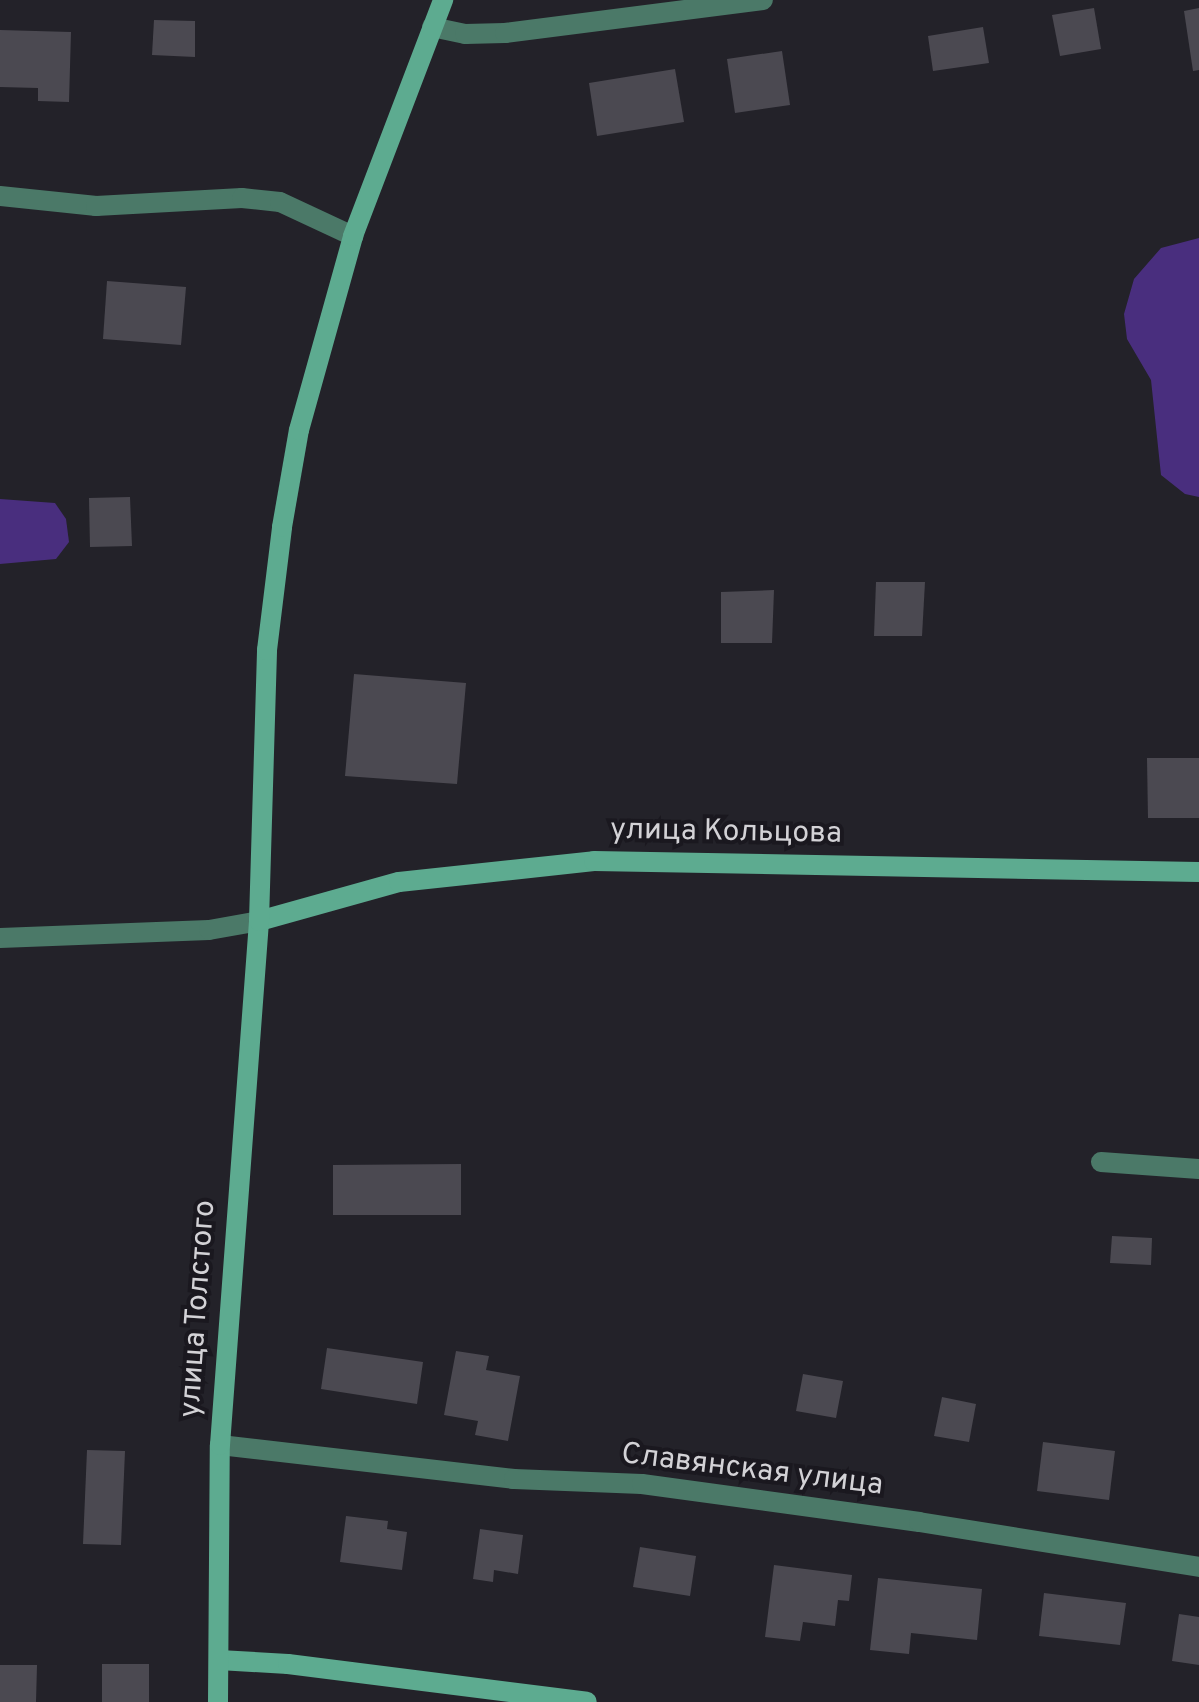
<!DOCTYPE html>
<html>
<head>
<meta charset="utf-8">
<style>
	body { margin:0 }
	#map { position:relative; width:1199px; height:1702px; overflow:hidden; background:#232229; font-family:Overpass,sans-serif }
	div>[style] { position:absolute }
	.water>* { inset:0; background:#492e7e }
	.building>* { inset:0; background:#4b4951 }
	.street>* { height:20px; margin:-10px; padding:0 10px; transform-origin:10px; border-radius:10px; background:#4b7968 }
	.secondary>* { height:20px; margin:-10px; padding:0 10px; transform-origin:10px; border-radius:10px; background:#5dab90 }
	span { translate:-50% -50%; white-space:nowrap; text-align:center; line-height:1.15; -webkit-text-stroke:8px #1a181f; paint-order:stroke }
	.street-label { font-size:30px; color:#d3d2d6 }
</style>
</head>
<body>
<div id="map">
	<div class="water">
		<div style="clip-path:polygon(1199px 238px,1199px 497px,1185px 494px,1161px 475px,1151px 380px,1127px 339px,1124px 314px,1134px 279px,1161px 248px)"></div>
		<div style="clip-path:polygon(0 499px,55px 503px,66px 519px,69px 542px,56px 559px,0 564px)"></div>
	</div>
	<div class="building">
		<div style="clip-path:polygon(1094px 8px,1101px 49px,1060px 56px,1052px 15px)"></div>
		<div style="clip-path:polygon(1199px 8px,1199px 70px,1193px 71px,1184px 11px)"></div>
		<div style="clip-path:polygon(154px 20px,195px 21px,195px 57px,152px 55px)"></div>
		<div style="clip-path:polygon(983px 27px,989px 63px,933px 71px,928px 36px)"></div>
		<div style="clip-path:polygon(0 30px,71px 32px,69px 102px,38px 101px,38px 88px,0 87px)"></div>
		<div style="clip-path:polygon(782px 51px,790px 105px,735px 113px,727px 59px)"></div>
		<div style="clip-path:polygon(675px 69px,684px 122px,597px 136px,589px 83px)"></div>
		<div style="clip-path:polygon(107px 281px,186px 287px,181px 345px,103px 339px)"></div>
		<div style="clip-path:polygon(130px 497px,132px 546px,90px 547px,89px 498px)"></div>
		<div style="clip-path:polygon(876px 582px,925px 582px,922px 636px,874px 636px)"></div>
		<div style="clip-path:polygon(774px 590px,772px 643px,721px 643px,721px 592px)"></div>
		<div style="clip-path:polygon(354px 674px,466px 683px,457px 784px,345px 776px)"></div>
		<div style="clip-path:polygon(1147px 758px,1199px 758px,1199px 818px,1148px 818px)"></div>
		<div style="clip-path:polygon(461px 1164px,461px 1215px,333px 1215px,333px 1165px)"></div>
		<div style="clip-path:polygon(1112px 1236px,1152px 1238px,1151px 1265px,1110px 1263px)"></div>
		<div style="clip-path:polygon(327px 1348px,423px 1362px,417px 1404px,321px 1389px)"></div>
		<div style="clip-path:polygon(456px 1351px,489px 1356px,486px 1370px,520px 1376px,508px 1441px,475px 1435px,478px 1421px,444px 1415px)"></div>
		<div style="clip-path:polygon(803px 1374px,843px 1381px,836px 1418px,796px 1411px)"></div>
		<div style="clip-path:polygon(942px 1397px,976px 1404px,969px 1442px,934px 1436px)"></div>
		<div style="clip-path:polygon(1043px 1442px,1115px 1451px,1109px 1500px,1037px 1491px)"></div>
		<div style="clip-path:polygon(87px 1450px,125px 1451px,121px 1545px,83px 1544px)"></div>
		<div style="clip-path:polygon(346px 1516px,388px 1521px,387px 1529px,407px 1532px,402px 1570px,340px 1562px)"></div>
		<div style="clip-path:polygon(480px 1529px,523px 1535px,518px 1574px,494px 1570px,493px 1582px,473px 1579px)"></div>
		<div style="clip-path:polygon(640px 1547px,696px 1556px,690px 1596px,633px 1587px)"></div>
		<div style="clip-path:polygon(774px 1565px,852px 1575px,849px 1601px,838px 1600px,835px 1626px,803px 1622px,800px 1641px,765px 1637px)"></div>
		<div style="clip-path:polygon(878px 1578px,982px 1589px,977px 1640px,911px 1633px,909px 1654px,870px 1650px)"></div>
		<div style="clip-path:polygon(1044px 1593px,1126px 1603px,1120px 1645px,1039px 1636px)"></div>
		<div style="clip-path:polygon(1179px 1614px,1199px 1617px,1199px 1665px,1172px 1661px)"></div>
		<div style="clip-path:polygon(102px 1664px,149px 1664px,149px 1702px,102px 1702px)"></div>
		<div style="clip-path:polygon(0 1665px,37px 1665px,36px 1702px,0 1702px)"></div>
	</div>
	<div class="street">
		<div style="left:432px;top:27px;width:34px;rotate:12deg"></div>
		<div style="left:465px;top:34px;width:40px;rotate:-1.4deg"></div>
		<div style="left:505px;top:33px;width:260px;rotate:-7.3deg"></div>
		<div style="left:0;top:196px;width:97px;rotate:5.9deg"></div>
		<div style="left:96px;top:206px;width:146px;rotate:-3.1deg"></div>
		<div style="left:242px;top:198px;width:38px;rotate:6deg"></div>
		<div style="left:280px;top:202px;width:81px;rotate:25deg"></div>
		<div style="left:0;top:938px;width:209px;rotate:-2.2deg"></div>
		<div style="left:209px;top:930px;width:51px;rotate:-10.2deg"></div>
		<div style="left:1101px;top:1162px;width:98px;rotate:4.1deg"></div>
		<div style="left:220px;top:1445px;width:296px;rotate:6.6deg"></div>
		<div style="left:514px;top:1479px;width:128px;rotate:2.2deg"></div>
		<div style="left:642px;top:1484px;width:280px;rotate:7.8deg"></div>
		<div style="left:919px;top:1522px;width:284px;rotate:9.1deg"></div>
	</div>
	<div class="secondary">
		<div style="left:259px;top:921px;width:145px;rotate:-15.6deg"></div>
		<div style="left:399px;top:882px;width:196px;rotate:-6.1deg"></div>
		<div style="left:594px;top:861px;width:605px;rotate:1.04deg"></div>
		<div style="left:219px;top:1660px;width:69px;rotate:3.3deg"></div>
		<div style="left:288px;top:1664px;width:301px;rotate:7.2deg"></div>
		<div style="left:218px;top:1702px;width:257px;rotate:-89.6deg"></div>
		<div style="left:220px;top:1445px;width:525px;rotate:-85.74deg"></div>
		<div style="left:259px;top:921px;width:271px;rotate:-88.3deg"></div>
		<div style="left:267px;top:650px;width:124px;rotate:-83deg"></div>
		<div style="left:282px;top:527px;width:98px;rotate:-80.1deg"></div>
		<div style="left:299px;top:430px;width:201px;rotate:-74.4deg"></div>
		<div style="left:353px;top:236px;width:253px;rotate:-69.1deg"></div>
	</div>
	<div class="street-label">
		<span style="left:726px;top:833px;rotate:1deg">улица Кольцова</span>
		<span style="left:199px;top:1309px;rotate:-86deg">улица Толстого</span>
		<span style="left:752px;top:1471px;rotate:7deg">Славянская улица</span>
	</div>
</div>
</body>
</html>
